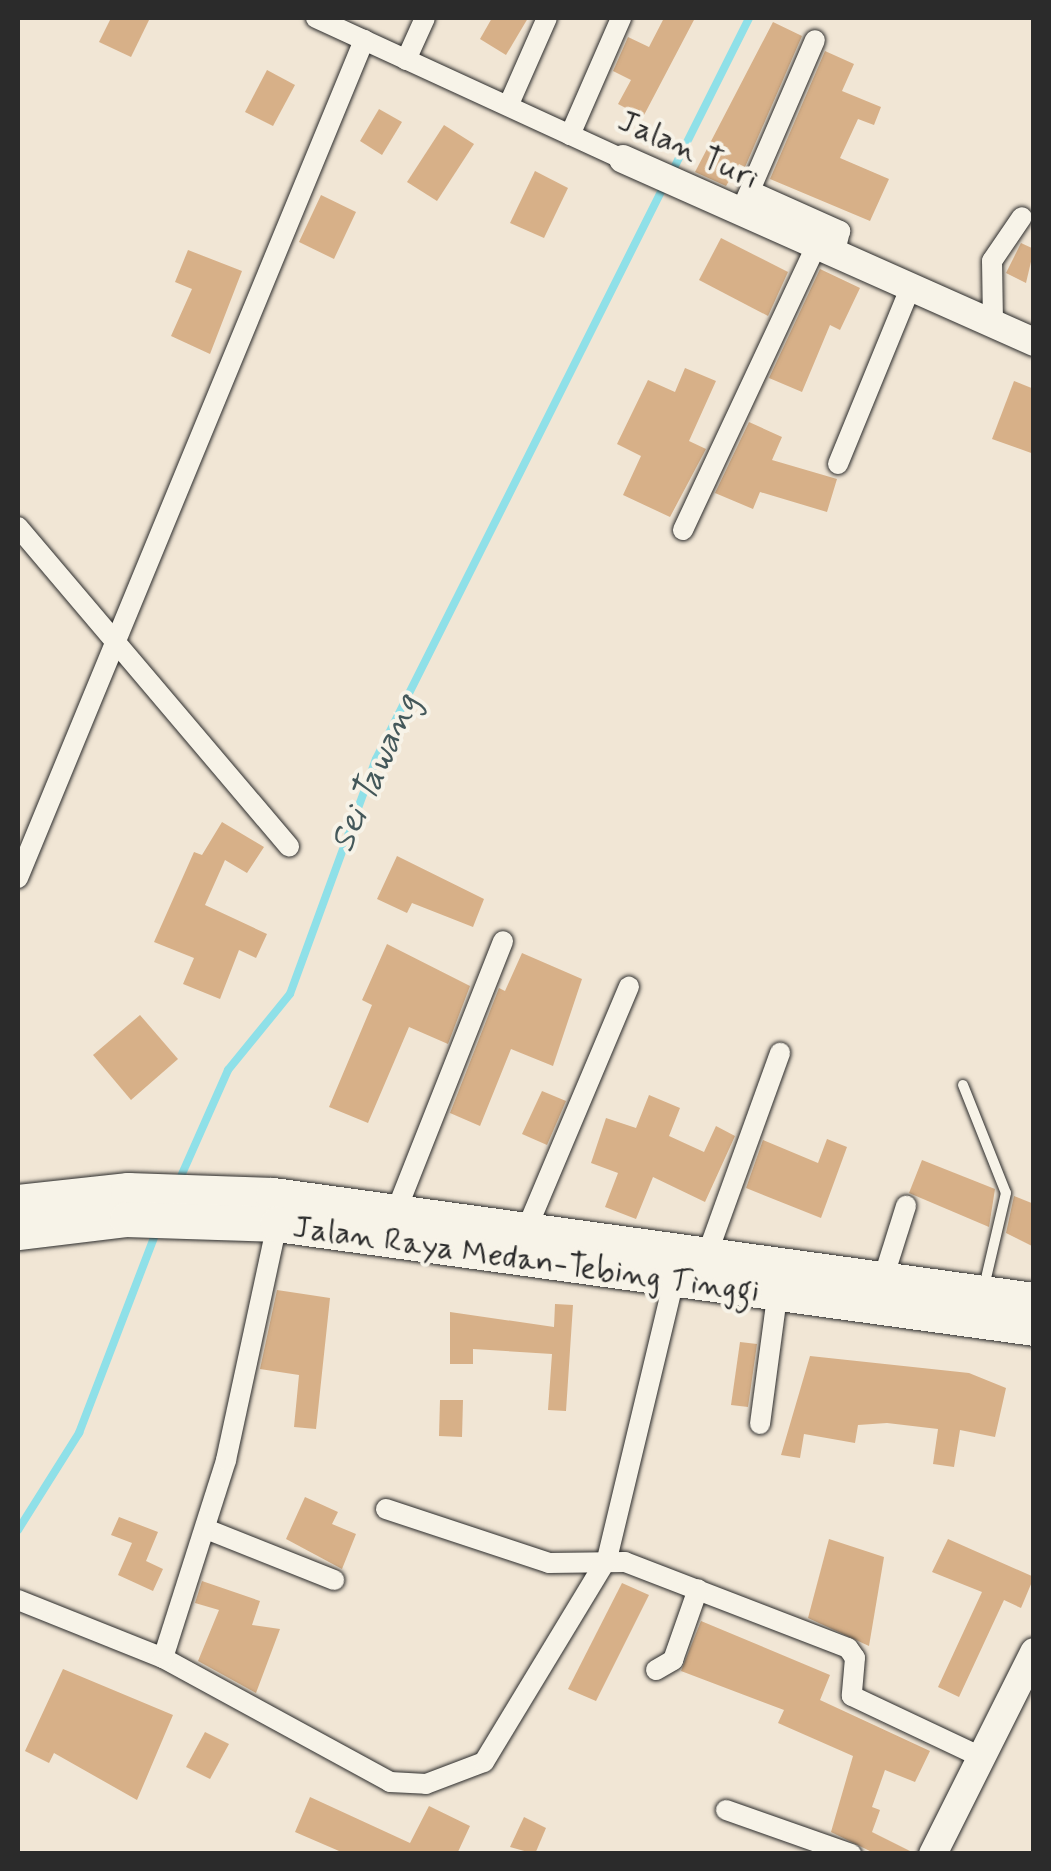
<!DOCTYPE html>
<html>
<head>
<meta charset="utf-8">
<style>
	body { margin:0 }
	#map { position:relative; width:1051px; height:1871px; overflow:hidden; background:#f1e6d5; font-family:Mynerve,sans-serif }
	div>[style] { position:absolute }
	.stream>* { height:8px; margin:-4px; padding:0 4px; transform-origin:4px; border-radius:4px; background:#8fe0e8 }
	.building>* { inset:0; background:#d7b088 }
	.roads { filter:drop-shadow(0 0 2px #2b2b2b) drop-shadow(0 0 2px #2b2b2b) }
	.lane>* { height:10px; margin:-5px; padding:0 5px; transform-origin:5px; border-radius:5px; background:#f7f3e8 }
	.street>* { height:20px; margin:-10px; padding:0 10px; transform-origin:10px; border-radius:10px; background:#f7f3e8 }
	.secondary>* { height:28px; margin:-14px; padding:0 14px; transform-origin:14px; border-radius:14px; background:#f7f3e8 }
	.highway>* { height:35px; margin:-17.5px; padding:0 17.5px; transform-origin:17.5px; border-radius:17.5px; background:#f7f3e8 }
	span { translate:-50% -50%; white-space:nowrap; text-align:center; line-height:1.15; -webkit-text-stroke:8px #f7f3e8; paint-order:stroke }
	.street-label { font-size:32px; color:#2b2b2b }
	.water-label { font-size:35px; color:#44585a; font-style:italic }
	.frame { position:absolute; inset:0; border:20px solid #2b2b2b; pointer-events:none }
</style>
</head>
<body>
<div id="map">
	<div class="stream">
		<div style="left:672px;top:172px;width:172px;rotate:-63.4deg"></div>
		<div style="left:178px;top:1183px;width:124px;rotate:-66.1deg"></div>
		<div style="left:228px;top:1070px;width:98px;rotate:-50.8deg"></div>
		<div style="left:290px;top:994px;width:250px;rotate:-69.9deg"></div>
		<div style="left:376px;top:759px;width:644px;rotate:-63.32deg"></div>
		<div style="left:18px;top:1530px;width:115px;rotate:-57.8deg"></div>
		<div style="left:79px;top:1433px;width:215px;rotate:-69deg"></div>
	</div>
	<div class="building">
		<div style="clip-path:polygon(111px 18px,150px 18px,131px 57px,99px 42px)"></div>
		<div style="clip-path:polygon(492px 18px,528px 18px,506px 55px,480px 39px)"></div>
		<div style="clip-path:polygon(664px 18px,695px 18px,643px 117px,618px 104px,631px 80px,613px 71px,628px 37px,649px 47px)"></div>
		<div style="clip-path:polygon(773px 22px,802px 36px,745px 167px,739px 164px,726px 186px,695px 172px)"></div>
		<div style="clip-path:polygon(825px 51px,854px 64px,842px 91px,881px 107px,874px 125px,858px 119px,840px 158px,889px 179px,870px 221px,770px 179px)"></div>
		<div style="clip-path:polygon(267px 70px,295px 85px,273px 126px,245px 112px)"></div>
		<div style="clip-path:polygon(379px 109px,402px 122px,382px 155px,360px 141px)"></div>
		<div style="clip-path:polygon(444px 125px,474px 144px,437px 201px,407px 182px)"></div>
		<div style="clip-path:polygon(535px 171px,568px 188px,544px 238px,510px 223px)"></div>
		<div style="clip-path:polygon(321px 195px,356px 212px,334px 259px,299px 242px)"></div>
		<div style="clip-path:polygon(721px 238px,788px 272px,768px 316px,699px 280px)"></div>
		<div style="clip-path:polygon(1021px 243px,1034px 249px,1026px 283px,1006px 273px)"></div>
		<div style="clip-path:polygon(188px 250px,242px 271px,210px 354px,171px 336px,192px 289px,175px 282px)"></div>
		<div style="clip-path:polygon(820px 269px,860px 288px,840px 330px,830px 325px,802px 392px,769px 378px)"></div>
		<div style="clip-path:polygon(685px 368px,716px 381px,689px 441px,706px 449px,670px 517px,623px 495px,641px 456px,617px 444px,648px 380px,675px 392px)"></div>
		<div style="clip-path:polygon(1014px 381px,1034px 389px,1034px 454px,992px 439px)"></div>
		<div style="clip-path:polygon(749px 422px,782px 437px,772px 460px,837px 479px,827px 512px,760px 492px,753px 509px,715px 493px)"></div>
		<div style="clip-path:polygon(222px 822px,264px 847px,247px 873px,225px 860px,205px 905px,267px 934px,256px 958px,239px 950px,220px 999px,183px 984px,194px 958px,154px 942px,194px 852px,202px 855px)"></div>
		<div style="clip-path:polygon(397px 856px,484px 899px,473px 927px,412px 903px,407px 913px,377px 899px)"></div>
		<div style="clip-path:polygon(387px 944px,470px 986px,448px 1044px,409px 1027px,368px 1123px,329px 1107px,372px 1005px,362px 1000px)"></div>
		<div style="clip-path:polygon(522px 953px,582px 979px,553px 1066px,511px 1049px,480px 1126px,450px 1113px,499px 988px,505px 991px)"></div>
		<div style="clip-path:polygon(140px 1015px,178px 1059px,131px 1100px,93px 1055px)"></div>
		<div style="clip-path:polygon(542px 1091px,566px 1101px,547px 1145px,522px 1134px)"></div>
		<div style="clip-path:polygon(649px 1095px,680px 1108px,669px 1136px,704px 1152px,716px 1126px,735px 1136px,705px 1202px,653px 1177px,636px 1219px,605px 1207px,618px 1173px,591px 1163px,606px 1118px,636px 1128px)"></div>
		<div style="clip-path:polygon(827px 1139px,847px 1147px,821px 1218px,746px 1188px,763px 1140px,818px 1163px)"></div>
		<div style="clip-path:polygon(922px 1160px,995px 1189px,989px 1227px,909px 1193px)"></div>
		<div style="clip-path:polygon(1014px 1196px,1034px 1204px,1034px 1247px,1006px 1233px)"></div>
		<div style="clip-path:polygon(277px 1290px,330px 1298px,316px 1429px,294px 1427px,299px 1375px,260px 1369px)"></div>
		<div style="clip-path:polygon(555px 1304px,573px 1305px,566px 1411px,548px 1410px,552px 1354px,473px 1349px,473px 1364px,450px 1364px,450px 1312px,554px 1327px)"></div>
		<div style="clip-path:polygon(740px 1342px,757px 1344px,748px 1407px,731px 1405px)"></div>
		<div style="clip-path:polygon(810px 1356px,969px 1373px,1006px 1388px,995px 1437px,960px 1430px,954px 1467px,933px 1464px,938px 1429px,887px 1423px,858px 1425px,855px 1443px,804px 1434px,800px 1458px,781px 1455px)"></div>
		<div style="clip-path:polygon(440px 1400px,463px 1400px,462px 1437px,439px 1436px)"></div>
		<div style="clip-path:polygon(305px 1497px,338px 1512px,332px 1524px,356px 1534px,342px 1569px,286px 1539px)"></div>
		<div style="clip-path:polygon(119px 1517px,158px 1532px,146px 1561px,163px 1569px,153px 1591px,118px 1575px,132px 1543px,111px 1535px)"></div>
		<div style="clip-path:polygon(829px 1539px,884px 1557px,869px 1646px,808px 1618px)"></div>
		<div style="clip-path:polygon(948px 1539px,1034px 1577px,1021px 1608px,1004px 1600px,959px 1697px,938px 1687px,982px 1592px,932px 1572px)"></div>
		<div style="clip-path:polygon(202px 1581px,260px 1601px,252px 1625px,280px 1629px,256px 1693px,198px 1661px,219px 1610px,195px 1603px)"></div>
		<div style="clip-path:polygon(622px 1583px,649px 1595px,596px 1701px,568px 1689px)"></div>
		<div style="clip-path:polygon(701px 1621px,830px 1675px,820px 1700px,930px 1751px,915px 1782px,885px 1770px,872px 1807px,880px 1810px,872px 1832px,916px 1854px,876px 1854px,831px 1832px,853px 1756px,778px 1723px,784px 1710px,681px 1671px)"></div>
		<div style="clip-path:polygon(63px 1669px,173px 1715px,137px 1800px,54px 1753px,49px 1763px,25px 1751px)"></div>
		<div style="clip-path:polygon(205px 1732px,229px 1744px,210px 1779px,186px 1767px)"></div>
		<div style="clip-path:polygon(310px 1797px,410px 1843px,429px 1806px,470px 1826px,457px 1854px,346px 1854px,295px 1832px)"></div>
		<div style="clip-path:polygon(524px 1817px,546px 1828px,535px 1854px,510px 1847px)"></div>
	</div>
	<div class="roads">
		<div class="lane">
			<div style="left:963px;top:1085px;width:116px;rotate:68.3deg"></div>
			<div style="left:1006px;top:1193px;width:97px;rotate:103.2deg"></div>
		</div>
		<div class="street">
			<div style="left:316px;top:18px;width:338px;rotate:24.7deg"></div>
			<div style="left:406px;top:60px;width:46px;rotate:-65.7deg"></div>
			<div style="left:509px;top:104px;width:94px;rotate:-66.2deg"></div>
			<div style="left:570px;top:135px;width:128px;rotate:-66.4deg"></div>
			<div style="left:751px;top:191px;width:98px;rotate:24.2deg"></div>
			<div style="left:840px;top:231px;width:25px;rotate:104deg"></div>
			<div style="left:741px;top:211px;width:186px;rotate:-66.6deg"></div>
			<div style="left:993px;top:323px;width:62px;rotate:-90.9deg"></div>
			<div style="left:992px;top:261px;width:53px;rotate:-55.7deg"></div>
			<div style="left:838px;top:464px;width:192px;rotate:-67.7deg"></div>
			<div style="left:18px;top:527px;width:419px;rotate:49.7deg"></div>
			<div style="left:683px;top:530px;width:311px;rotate:-64.9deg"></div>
			<div style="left:18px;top:878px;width:907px;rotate:-67.56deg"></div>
			<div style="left:397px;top:1209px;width:288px;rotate:-68.4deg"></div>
			<div style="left:527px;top:1228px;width:262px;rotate:-67.1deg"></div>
			<div style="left:708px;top:1252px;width:212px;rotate:-70.1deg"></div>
			<div style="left:883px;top:1279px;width:77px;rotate:-72.5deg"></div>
			<div style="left:760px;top:1424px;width:128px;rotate:-82.4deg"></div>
			<div style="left:386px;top:1509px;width:172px;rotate:18.3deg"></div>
			<div style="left:549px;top:1563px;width:76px;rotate:-0.8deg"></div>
			<div style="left:625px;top:1562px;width:239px;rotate:21.1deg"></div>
			<div style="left:848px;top:1648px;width:12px;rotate:55deg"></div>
			<div style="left:855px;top:1658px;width:38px;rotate:95deg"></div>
			<div style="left:852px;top:1696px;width:143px;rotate:25.3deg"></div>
			<div style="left:206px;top:1529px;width:138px;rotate:21.7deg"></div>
			<div style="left:18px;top:1600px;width:156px;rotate:21.8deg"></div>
			<div style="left:163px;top:1658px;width:259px;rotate:28.6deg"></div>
			<div style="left:390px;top:1782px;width:36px;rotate:3deg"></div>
			<div style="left:426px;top:1784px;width:62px;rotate:-20.8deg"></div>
			<div style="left:484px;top:1762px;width:237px;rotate:-58.8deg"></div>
			<div style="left:607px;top:1559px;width:288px;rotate:-76.5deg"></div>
			<div style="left:163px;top:1658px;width:208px;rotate:-72.3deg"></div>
			<div style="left:226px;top:1460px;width:241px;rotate:-77.8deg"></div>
			<div style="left:656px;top:1670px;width:20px;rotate:-30deg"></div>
			<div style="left:673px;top:1660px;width:75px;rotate:-70.6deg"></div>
			<div style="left:726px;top:1810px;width:133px;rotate:19.4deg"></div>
		</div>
		<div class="secondary">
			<div style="left:623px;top:159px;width:450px;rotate:24deg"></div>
			<div style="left:933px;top:1854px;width:226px;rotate:-63.4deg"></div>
		</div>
		<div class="highway">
			<div style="left:18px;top:1202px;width:111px;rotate:-6.2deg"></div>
			<div style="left:128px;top:1190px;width:145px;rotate:2deg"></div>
			<div style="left:273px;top:1195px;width:768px;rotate:7.86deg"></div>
			<div style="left:18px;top:1232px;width:110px;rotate:-6.8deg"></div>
			<div style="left:127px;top:1219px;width:150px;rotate:1.9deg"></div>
			<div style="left:277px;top:1224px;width:764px;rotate:7.82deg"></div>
		</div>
	</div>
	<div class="street-label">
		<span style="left:688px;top:150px;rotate:24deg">Jalan Turi</span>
		<span style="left:526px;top:1260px;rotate:8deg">Jalan Raya Medan-Tebing Tinggi</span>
	</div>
	<div class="water-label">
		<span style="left:375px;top:773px;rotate:-66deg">Sei Tawang</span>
	</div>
	<div class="frame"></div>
</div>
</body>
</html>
